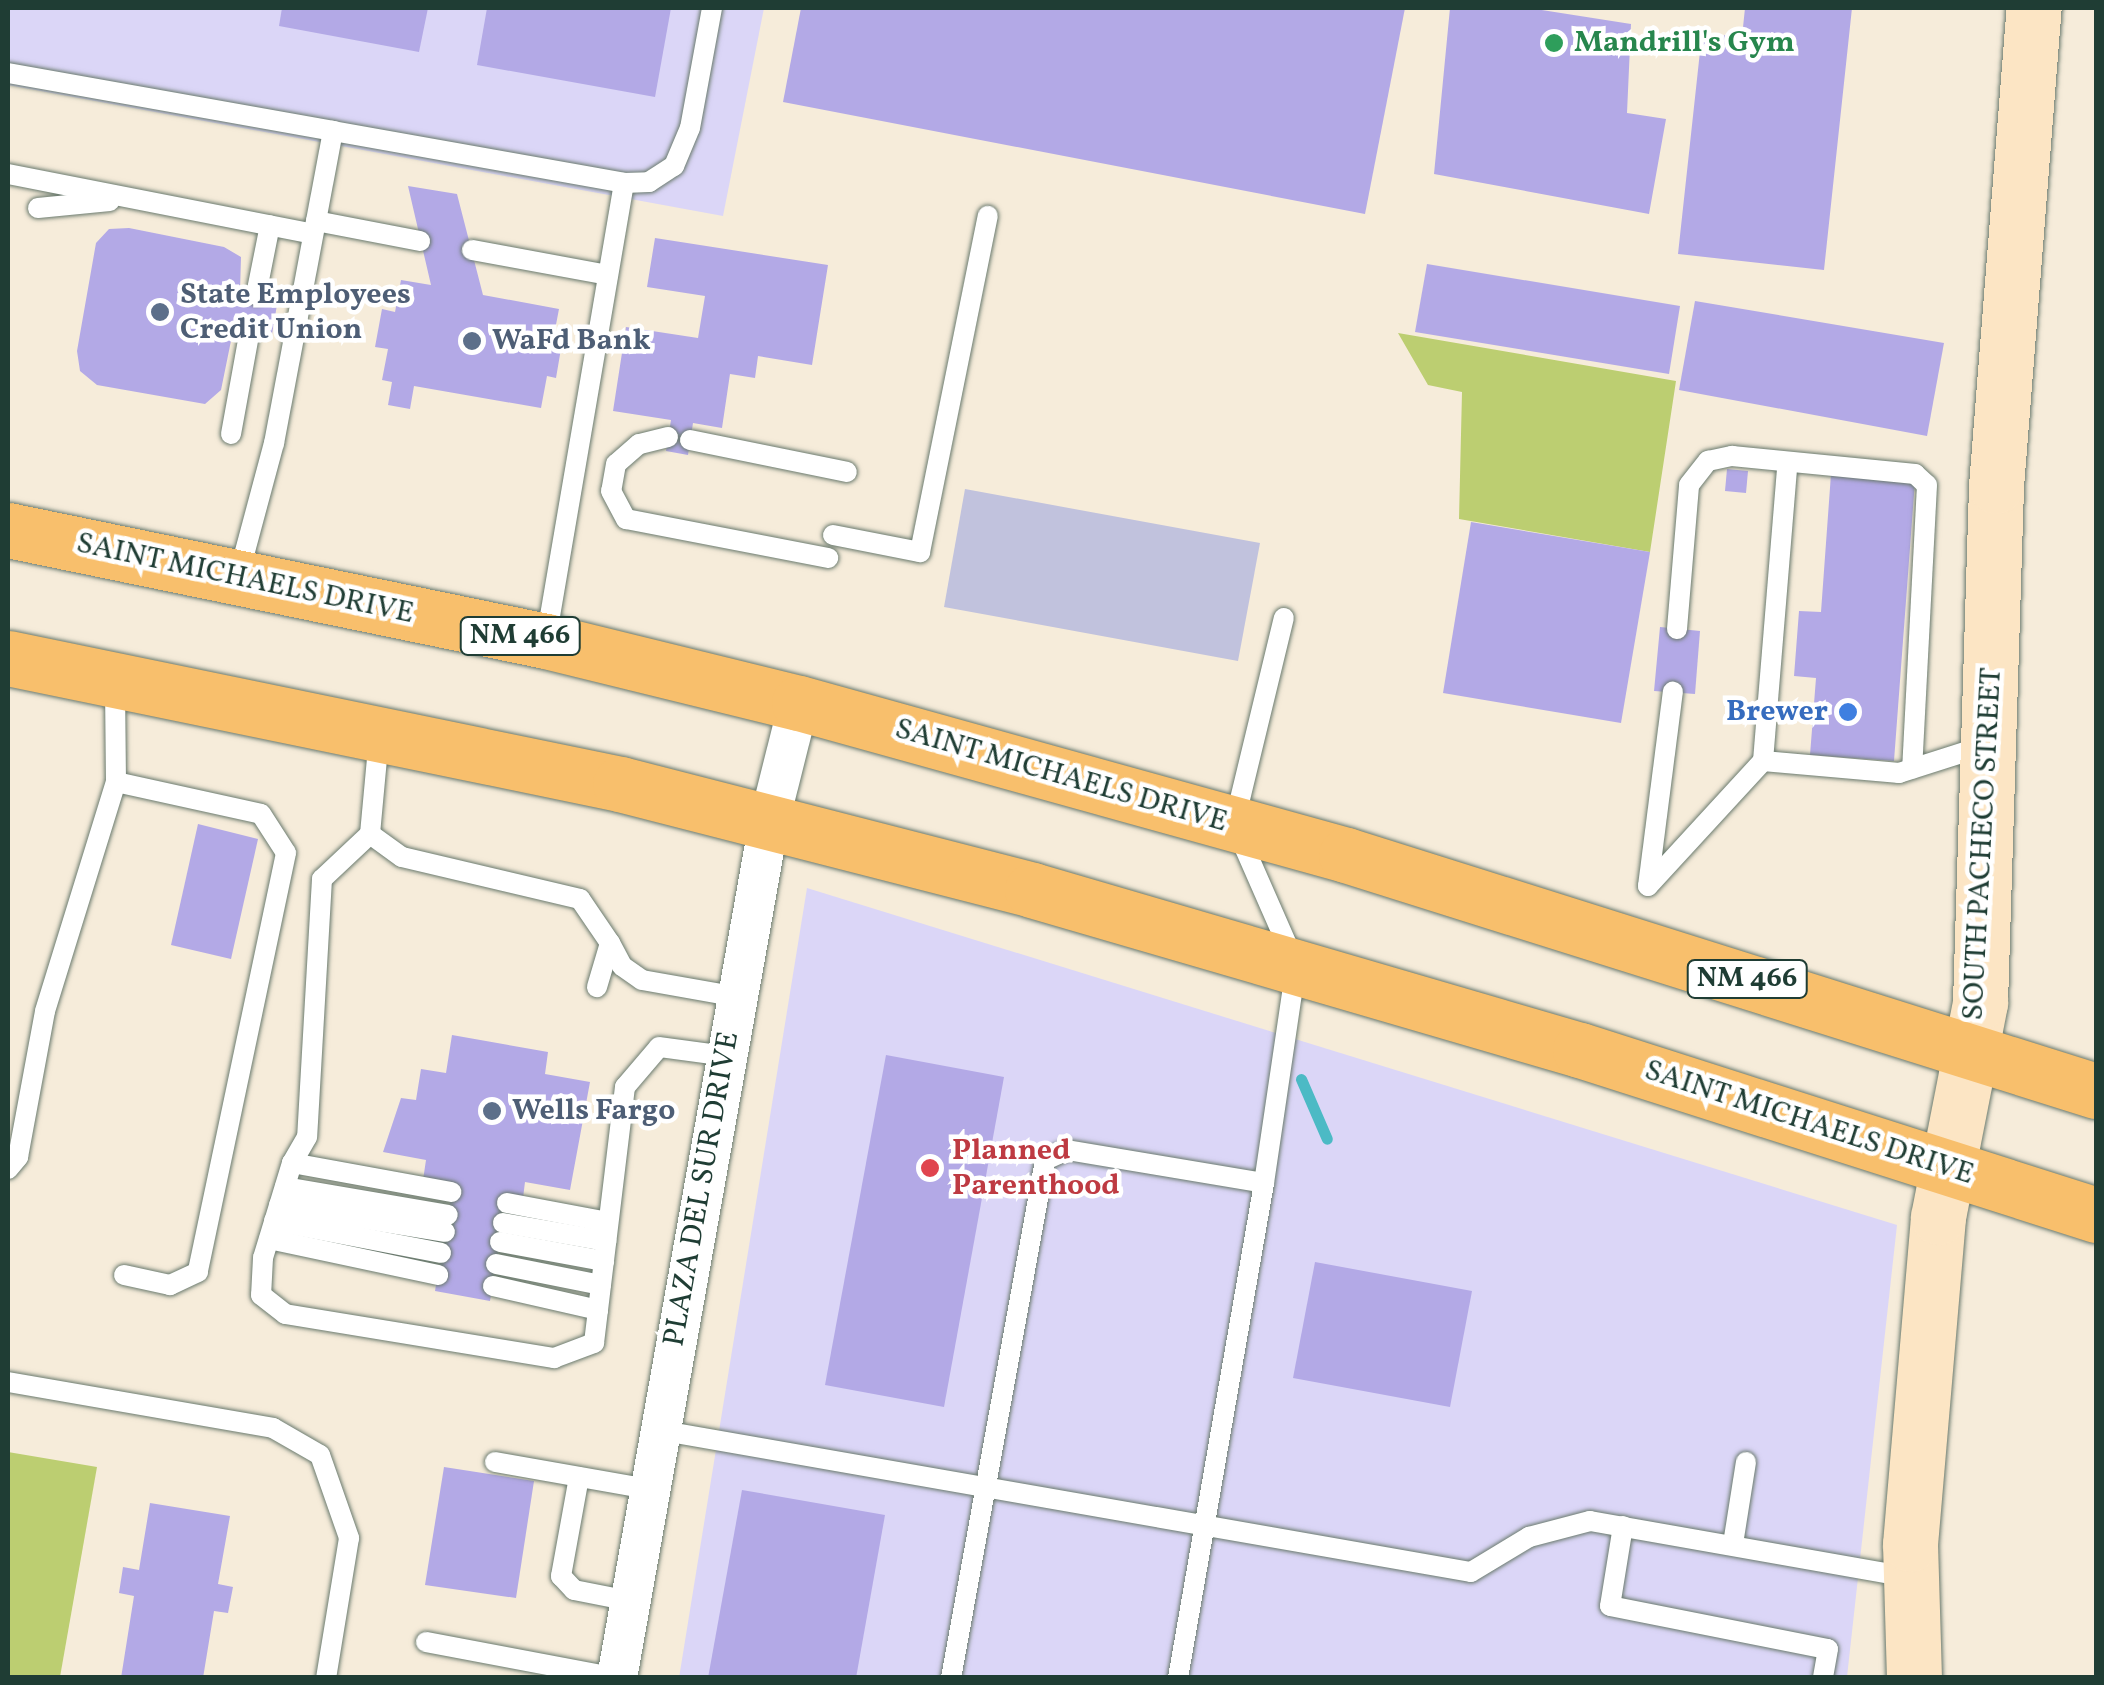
<!DOCTYPE html>
<html>
<head>
<meta charset="utf-8">
<style>
	body { margin:0 }
	#map { position:relative; width:2104px; height:1685px; overflow:hidden; background:#f6ecda; font-family:Vollkorn,serif }
	div>[style] { position:absolute }
	.built>* { inset:0; background:#dbd6f7 }
	.industrial>* { inset:0; background:#c1c2dd }
	.green>* { inset:0; background:#bcce71 }
	.stream>* { height:11px; margin:-5.5px; padding:0 5.5px; transform-origin:5.5px; border-radius:5.5px; background:#4cbac5 }
	.building>* { inset:0; background:#b3a9e6 }
	.roads { filter:drop-shadow(0 0 2px #6a7a6e) drop-shadow(0 0 2px #6a7a6e) }
	.lane>* { height:20px; margin:-10px; padding:0 10px; transform-origin:10px; border-radius:10px; background:#fff }
	.street>* { height:40px; margin:-20px; padding:0 20px; transform-origin:20px; border-radius:20px; background:#fff }
	.secondary>* { height:55px; margin:-27.5px; padding:0 27.5px; transform-origin:27.5px; border-radius:27.5px; background:#fce5c4 }
	.primary>* { height:55px; margin:-27.5px; padding:0 27.5px; transform-origin:27.5px; border-radius:27.5px; background:#f8bf6c }
	.dots>* { width:28px; height:28px; translate:-50% -50%; box-sizing:border-box; border:5px solid #fff; border-radius:50% }
	span { translate:-50% -50%; white-space:nowrap; text-align:center; line-height:1.15; -webkit-text-stroke:9px #fff; paint-order:stroke }
	.shield-label span { padding:2px 8px; background:#fff; border:2px solid; border-radius:8px; -webkit-text-stroke-width:0 }
	.shield-label { font-size:28px; color:#1f3d34; font-weight:700 }
	.leisure-label { font-size:30px; color:#27864d; font-weight:700 }
	.left { translate:0 -50%; text-align:left }
	.service-label { font-size:30px; color:#4e5e75; font-weight:700 }
	.street-label { font-size:30px; color:#1f3d34 }
	.shop-label { font-size:30px; color:#366cbe; font-weight:700 }
	.right { translate:-100% -50%; text-align:right }
	.health-label { font-size:30px; color:#be3a42; font-weight:700 }
	.frame { position:absolute; inset:0; border:10px solid #1f3d34; pointer-events:none }
</style>
</head>
<body>
<div id="map">
	<div class="built">
		<div style="clip-path:polygon(8px 8px,764px 8px,723px 216px,8px 85px)"></div>
		<div style="clip-path:polygon(807px 888px,1897px 1225px,1847px 1677px,679px 1678px)"></div>
	</div>
	<div class="industrial">
		<div style="clip-path:polygon(965px 489px,1260px 543px,1238px 661px,944px 607px)"></div>
	</div>
	<div class="green">
		<div style="clip-path:polygon(1398px 333px,1676px 381px,1650px 552px,1459px 519px,1462px 392px,1428px 385px)"></div>
		<div style="clip-path:polygon(8px 1452px,97px 1467px,60px 1677px,8px 1677px)"></div>
	</div>
	<div class="stream">
		<div style="left:1301px;top:1079px;width:65px;rotate:66.6deg"></div>
	</div>
	<div class="building">
		<div style="clip-path:polygon(282px 8px,428px 8px,419px 52px,279px 26px)"></div>
		<div style="clip-path:polygon(487px 8px,671px 8px,655px 97px,477px 65px)"></div>
		<div style="clip-path:polygon(801px 8px,1405px 8px,1365px 214px,783px 102px)"></div>
		<div style="clip-path:polygon(1450px 8px,1529px 8px,1631px 24px,1627px 113px,1666px 119px,1649px 214px,1434px 174px)"></div>
		<div style="clip-path:polygon(1745px 8px,1852px 8px,1824px 270px,1678px 254px,1702px 33px,1742px 37px)"></div>
		<div style="clip-path:polygon(408px 186px,457px 194px,483px 295px,559px 309px,554px 335px,563px 337px,556px 378px,547px 376px,541px 408px,414px 386px,410px 409px,388px 405px,392px 382px,382px 380px,388px 349px,375px 347px,382px 309px,395px 312px,401px 280px,431px 285px)"></div>
		<div style="clip-path:polygon(129px 228px,224px 247px,241px 257px,240px 292px,278px 299px,271px 340px,233px 331px,221px 390px,205px 404px,97px 385px,80px 371px,77px 351px,96px 243px,109px 229px)"></div>
		<div style="clip-path:polygon(655px 238px,828px 265px,812px 365px,758px 356px,755px 378px,730px 374px,722px 428px,693px 423px,688px 455px,666px 451px,671px 420px,613px 411px,626px 327px,698px 338px,705px 296px,647px 287px)"></div>
		<div style="clip-path:polygon(1427px 264px,1680px 306px,1669px 374px,1415px 332px)"></div>
		<div style="clip-path:polygon(1695px 301px,1944px 343px,1927px 436px,1679px 390px)"></div>
		<div style="clip-path:polygon(1727px 469px,1748px 471px,1746px 493px,1725px 491px)"></div>
		<div style="clip-path:polygon(1831px 474px,1915px 481px,1894px 761px,1810px 755px,1816px 678px,1794px 676px,1799px 611px,1821px 612px)"></div>
		<div style="clip-path:polygon(1471px 522px,1650px 552px,1621px 723px,1443px 693px)"></div>
		<div style="clip-path:polygon(1660px 627px,1700px 631px,1695px 694px,1654px 691px)"></div>
		<div style="clip-path:polygon(198px 824px,258px 839px,231px 959px,171px 945px)"></div>
		<div style="clip-path:polygon(452px 1035px,548px 1052px,545px 1074px,590px 1082px,570px 1190px,525px 1182px,523px 1198px,508px 1195px,490px 1301px,435px 1291px,453px 1185px,423px 1180px,426px 1160px,383px 1152px,401px 1098px,416px 1100px,421px 1069px,446px 1073px)"></div>
		<div style="clip-path:polygon(886px 1055px,1004px 1077px,944px 1407px,825px 1385px)"></div>
		<div style="clip-path:polygon(1315px 1262px,1472px 1291px,1450px 1407px,1293px 1378px)"></div>
		<div style="clip-path:polygon(444px 1467px,534px 1481px,516px 1598px,425px 1585px)"></div>
		<div style="clip-path:polygon(742px 1490px,885px 1515px,856px 1678px,708px 1678px)"></div>
		<div style="clip-path:polygon(150px 1503px,230px 1516px,218px 1584px,233px 1587px,228px 1613px,214px 1611px,203px 1678px,121px 1678px,134px 1596px,119px 1593px,123px 1567px,139px 1570px)"></div>
	</div>
	<div class="roads">
		<div class="lane">
			<div style="left:8px;top:73px;width:330px;rotate:10.1deg"></div>
			<div style="left:333px;top:131px;width:318px;rotate:100.7deg"></div>
			<div style="left:274px;top:443px;width:136px;rotate:105deg"></div>
			<div style="left:333px;top:131px;width:296px;rotate:10.1deg"></div>
			<div style="left:624px;top:183px;width:463px;rotate:99.7deg"></div>
			<div style="left:8px;top:174px;width:311px;rotate:11.1deg"></div>
			<div style="left:624px;top:183px;width:25px;rotate:-2deg"></div>
			<div style="left:649px;top:182px;width:30px;rotate:-33deg"></div>
			<div style="left:674px;top:166px;width:41px;rotate:-67.2deg"></div>
			<div style="left:690px;top:128px;width:122px;rotate:-79.6deg"></div>
			<div style="left:38px;top:208px;width:72px;rotate:-5.6deg"></div>
			<div style="left:316px;top:221px;width:106px;rotate:10.9deg"></div>
			<div style="left:472px;top:250px;width:138px;rotate:10.4deg"></div>
			<div style="left:256px;top:295px;width:71px;rotate:-78.7deg"></div>
			<div style="left:231px;top:434px;width:101px;rotate:-79.7deg"></div>
			<div style="left:668px;top:437px;width:30px;rotate:166deg"></div>
			<div style="left:639px;top:444px;width:30px;rotate:139deg"></div>
			<div style="left:616px;top:464px;width:27px;rotate:100deg"></div>
			<div style="left:611px;top:491px;width:32px;rotate:62deg"></div>
			<div style="left:626px;top:519px;width:206px;rotate:10.9deg"></div>
			<div style="left:690px;top:440px;width:160px;rotate:11.5deg"></div>
			<div style="left:833px;top:535px;width:89px;rotate:11.1deg"></div>
			<div style="left:920px;top:552px;width:343px;rotate:-78.6deg"></div>
			<div style="left:1677px;top:629px;width:144px;rotate:-85.2deg"></div>
			<div style="left:1689px;top:485px;width:31px;rotate:-52deg"></div>
			<div style="left:1708px;top:461px;width:25px;rotate:-12deg"></div>
			<div style="left:1732px;top:456px;width:184px;rotate:5.6deg"></div>
			<div style="left:1915px;top:474px;width:16px;rotate:43deg"></div>
			<div style="left:1927px;top:485px;width:284px;rotate:93deg"></div>
			<div style="left:379px;top:737px;width:97px;rotate:95.3deg"></div>
			<div style="left:370px;top:834px;width:66px;rotate:136.8deg"></div>
			<div style="left:322px;top:879px;width:258px;rotate:93.3deg"></div>
			<div style="left:307px;top:1137px;width:30px;rotate:120deg"></div>
			<div style="left:292px;top:1163px;width:99px;rotate:107deg"></div>
			<div style="left:263px;top:1258px;width:37px;rotate:93deg"></div>
			<div style="left:261px;top:1295px;width:31px;rotate:38deg"></div>
			<div style="left:285px;top:1314px;width:273px;rotate:9.3deg"></div>
			<div style="left:554px;top:1358px;width:43px;rotate:-20.6deg"></div>
			<div style="left:594px;top:1343px;width:258px;rotate:-83.1deg"></div>
			<div style="left:625px;top:1087px;width:52px;rotate:-49.6deg"></div>
			<div style="left:659px;top:1047px;width:68px;rotate:7.7deg"></div>
			<div style="left:1763px;top:761px;width:296px;rotate:-85.3deg"></div>
			<div style="left:116px;top:782px;width:148px;rotate:12.4deg"></div>
			<div style="left:261px;top:814px;width:46px;rotate:57.3deg"></div>
			<div style="left:286px;top:853px;width:428px;rotate:101.9deg"></div>
			<div style="left:198px;top:1272px;width:31px;rotate:155deg"></div>
			<div style="left:170px;top:1285px;width:47px;rotate:-167.7deg"></div>
			<div style="left:370px;top:834px;width:39px;rotate:36deg"></div>
			<div style="left:402px;top:857px;width:183px;rotate:13.3deg"></div>
			<div style="left:580px;top:899px;width:53px;rotate:55.7deg"></div>
			<div style="left:610px;top:943px;width:46px;rotate:106.5deg"></div>
			<div style="left:1648px;top:886px;width:170px;rotate:-47.4deg"></div>
			<div style="left:1763px;top:761px;width:137px;rotate:5deg"></div>
			<div style="left:1899px;top:773px;width:92px;rotate:-17.7deg"></div>
			<div style="left:1648px;top:886px;width:196px;rotate:-82.7deg"></div>
			<div style="left:610px;top:943px;width:26px;rotate:62deg"></div>
			<div style="left:622px;top:966px;width:24px;rotate:35deg"></div>
			<div style="left:642px;top:980px;width:97px;rotate:10deg"></div>
			<div style="left:292px;top:1163px;width:162px;rotate:10.3deg"></div>
			<div style="left:8px;top:1169px;width:16px;rotate:-50deg"></div>
			<div style="left:18px;top:1157px;width:148px;rotate:-79.5deg"></div>
			<div style="left:45px;top:1011px;width:240px;rotate:-72.8deg"></div>
			<div style="left:116px;top:782px;width:99px;rotate:-90.6deg"></div>
			<div style="left:285px;top:1187px;width:165px;rotate:9.7deg"></div>
			<div style="left:507px;top:1203px;width:103px;rotate:10.7deg"></div>
			<div style="left:279px;top:1205px;width:168px;rotate:9.2deg"></div>
			<div style="left:274px;top:1221px;width:170px;rotate:10.8deg"></div>
			<div style="left:503px;top:1223px;width:105px;rotate:9.9deg"></div>
			<div style="left:269px;top:1239px;width:173px;rotate:12deg"></div>
			<div style="left:500px;top:1242px;width:106px;rotate:10.4deg"></div>
			<div style="left:496px;top:1264px;width:107px;rotate:11.3deg"></div>
			<div style="left:493px;top:1286px;width:108px;rotate:12.9deg"></div>
			<div style="left:8px;top:1382px;width:269px;rotate:9.8deg"></div>
			<div style="left:273px;top:1428px;width:54px;rotate:29.9deg"></div>
			<div style="left:320px;top:1455px;width:88px;rotate:70.7deg"></div>
			<div style="left:349px;top:1538px;width:142px;rotate:99.3deg"></div>
			<div style="left:658px;top:1430px;width:825px;rotate:9.91deg"></div>
			<div style="left:1471px;top:1572px;width:68px;rotate:-31.1deg"></div>
			<div style="left:1529px;top:1537px;width:63px;rotate:-14.7deg"></div>
			<div style="left:1590px;top:1521px;width:322px;rotate:10deg"></div>
			<div style="left:495px;top:1462px;width:155px;rotate:10deg"></div>
			<div style="left:579px;top:1477px;width:101px;rotate:100.3deg"></div>
			<div style="left:561px;top:1576px;width:19px;rotate:47deg"></div>
			<div style="left:574px;top:1590px;width:57px;rotate:11.1deg"></div>
			<div style="left:1623px;top:1526px;width:81px;rotate:99.2deg"></div>
			<div style="left:1610px;top:1606px;width:222px;rotate:11.2deg"></div>
			<div style="left:1828px;top:1649px;width:29px;rotate:100deg"></div>
			<div style="left:1733px;top:1544px;width:83px;rotate:-81deg"></div>
			<div style="left:426px;top:1642px;width:193px;rotate:10.7deg"></div>
			<div style="left:951px;top:1678px;width:526px;rotate:-79.71deg"></div>
			<div style="left:1045px;top:1160px;width:24px;rotate:-24deg"></div>
			<div style="left:1067px;top:1150px;width:200px;rotate:9.5deg"></div>
			<div style="left:1264px;top:1183px;width:220px;rotate:-81.6deg"></div>
			<div style="left:1296px;top:965px;width:154px;rotate:-113.7deg"></div>
			<div style="left:1234px;top:824px;width:212px;rotate:-76.4deg"></div>
			<div style="left:1178px;top:1678px;width:502px;rotate:-80.14deg"></div>
		</div>
		<div class="street">
			<div style="left:617px;top:1678px;width:869px;rotate:-79.93deg"></div>
			<div style="left:769px;top:822px;width:123px;rotate:-75.9deg"></div>
		</div>
		<div class="secondary">
			<div style="left:1914px;top:1678px;width:134px;rotate:-91.7deg"></div>
			<div style="left:1910px;top:1544px;width:328px;rotate:-85.1deg"></div>
			<div style="left:1938px;top:1217px;width:219px;rotate:-78.9deg"></div>
			<div style="left:1980px;top:1002px;width:516px;rotate:-88.22deg"></div>
			<div style="left:1996px;top:486px;width:480px;rotate:-85.5deg"></div>
		</div>
		<div class="primary">
			<div style="left:8px;top:530px;width:549px;rotate:11.66deg"></div>
			<div style="left:546px;top:641px;width:260px;rotate:13.8deg"></div>
			<div style="left:799px;top:703px;width:568px;rotate:15.53deg"></div>
			<div style="left:1346px;top:855px;width:786px;rotate:17.47deg"></div>
			<div style="left:8px;top:658px;width:625px;rotate:11.63deg"></div>
			<div style="left:620px;top:784px;width:425px;rotate:14.4deg"></div>
			<div style="left:1032px;top:890px;width:571px;rotate:16.28deg"></div>
			<div style="left:1580px;top:1050px;width:542px;rotate:17.73deg"></div>
		</div>
	</div>
	<div class="dots">
		<div style="left:1554px;top:43px;background:#2e9e5b"></div>
		<div style="left:160px;top:312px;background:#5c6f8a"></div>
		<div style="left:472px;top:341px;background:#5c6f8a"></div>
		<div style="left:1848px;top:712px;background:#3f7fe0"></div>
		<div style="left:492px;top:1111px;background:#5c6f8a"></div>
		<div style="left:930px;top:1168px;background:#e0444e"></div>
	</div>
	<div class="shield-label">
		<span style="left:520px;top:636px">NM 466</span>
		<span style="left:1747px;top:979px">NM 466</span>
	</div>
	<div class="leisure-label">
		<span class="left" style="left:1574px;top:43px">Mandrill's Gym</span>
	</div>
	<div class="service-label">
		<span class="left" style="left:180px;top:312px">State Employees<br>Credit Union</span>
		<span class="left" style="left:492px;top:341px">WaFd Bank</span>
		<span class="left" style="left:512px;top:1111px">Wells Fargo</span>
	</div>
	<div class="street-label">
		<span style="left:245px;top:579px;rotate:12deg">SAINT MICHAELS DRIVE</span>
		<span style="left:1061px;top:776px;rotate:16deg">SAINT MICHAELS DRIVE</span>
		<span style="left:1983px;top:844px;rotate:-87deg">SOUTH PACHECO STREET</span>
		<span style="left:1809px;top:1123px;rotate:18deg">SAINT MICHAELS DRIVE</span>
		<span style="left:702px;top:1189px;rotate:-80deg">PLAZA DEL SUR DRIVE</span>
	</div>
	<div class="shop-label">
		<span class="right" style="left:1828px;top:712px">Brewer</span>
	</div>
	<div class="health-label">
		<span class="left" style="left:952px;top:1168px">Planned<br>Parenthood</span>
	</div>
	<div class="frame"></div>
</div>
</body>
</html>
